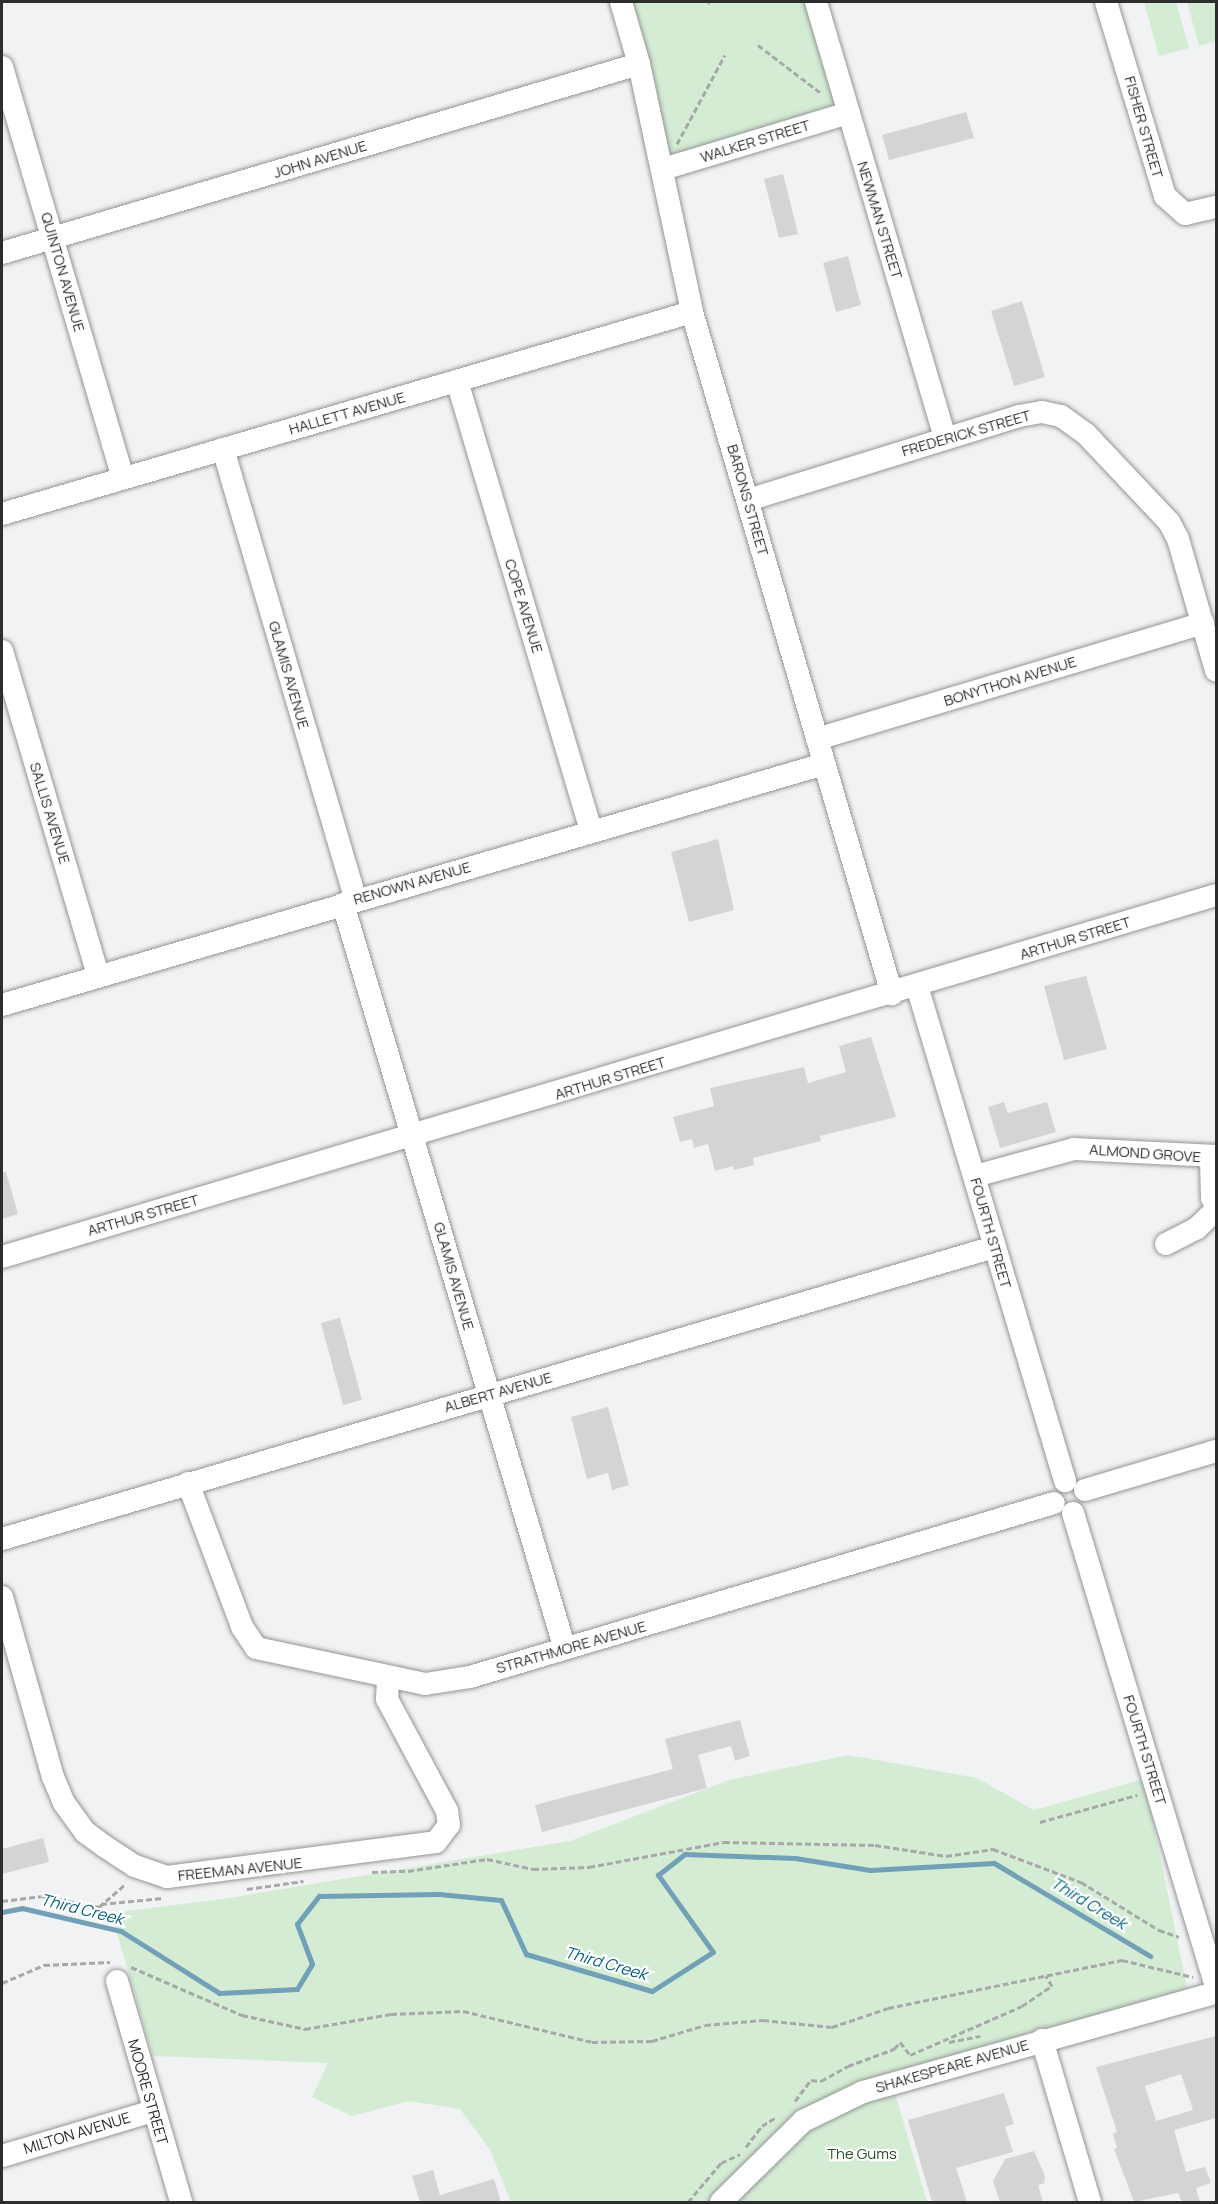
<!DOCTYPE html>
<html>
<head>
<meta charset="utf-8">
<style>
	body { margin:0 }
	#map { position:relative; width:1218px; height:2204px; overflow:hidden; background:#f1f2f4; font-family:Manrope,sans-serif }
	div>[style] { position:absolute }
	.green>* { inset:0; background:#d4ecd4 }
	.stream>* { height:5px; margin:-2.5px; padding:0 2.5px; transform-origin:2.5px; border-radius:2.5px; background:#72a0b6 }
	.building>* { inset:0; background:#d5d4d5 }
	.path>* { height:3px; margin-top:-1.5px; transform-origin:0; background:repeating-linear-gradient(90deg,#a7a8a9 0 6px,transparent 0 9px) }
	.roads { filter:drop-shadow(0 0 2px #949596) drop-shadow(0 0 2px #949596) }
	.minor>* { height:22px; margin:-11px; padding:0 11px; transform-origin:11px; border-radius:11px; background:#fff }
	span { translate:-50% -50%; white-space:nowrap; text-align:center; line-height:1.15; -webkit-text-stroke:4.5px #fff; paint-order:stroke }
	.street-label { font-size:15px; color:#2d2d2d }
	.park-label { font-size:15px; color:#215124 }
	.water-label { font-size:16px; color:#015f7e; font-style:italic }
	.frame { position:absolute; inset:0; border:3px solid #2d2d2d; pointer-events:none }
</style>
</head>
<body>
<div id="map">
	<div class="green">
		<div style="clip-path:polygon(621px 2px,816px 2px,848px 113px,663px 169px)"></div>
		<div style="clip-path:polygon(1144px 2px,1176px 2px,1189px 48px,1159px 56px)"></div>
		<div style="clip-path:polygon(1187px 2px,1216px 2px,1216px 41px,1199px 46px)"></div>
		<div style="clip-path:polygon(848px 1755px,977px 1778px,1034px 1810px,1144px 1779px,1190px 2001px,827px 2107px,721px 2202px,511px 2202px,490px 2150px,460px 2109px,409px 2101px,352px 2116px,312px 2097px,328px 2063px,153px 2056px,111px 1913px,223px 1899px,570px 1841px,729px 1780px)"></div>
		<div style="clip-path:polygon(894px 2090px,927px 2202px,735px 2202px,818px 2121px)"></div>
	</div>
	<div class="stream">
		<div style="left:2px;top:1912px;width:20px;rotate:-11deg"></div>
		<div style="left:22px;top:1908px;width:102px;rotate:13.1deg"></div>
		<div style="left:121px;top:1931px;width:116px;rotate:32.3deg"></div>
		<div style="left:219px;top:1993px;width:78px;rotate:-2.9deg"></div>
		<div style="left:297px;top:1989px;width:29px;rotate:-59deg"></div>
		<div style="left:312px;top:1964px;width:43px;rotate:-110.6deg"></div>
		<div style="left:297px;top:1924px;width:36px;rotate:-52deg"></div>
		<div style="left:319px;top:1896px;width:120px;rotate:-1deg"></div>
		<div style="left:439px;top:1894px;width:62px;rotate:5.5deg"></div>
		<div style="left:501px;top:1900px;width:60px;rotate:65.2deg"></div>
		<div style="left:526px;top:1954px;width:131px;rotate:16.4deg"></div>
		<div style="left:652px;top:1991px;width:72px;rotate:-32.6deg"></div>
		<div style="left:713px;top:1952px;width:95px;rotate:-125.5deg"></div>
		<div style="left:658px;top:1875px;width:34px;rotate:-38deg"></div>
		<div style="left:685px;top:1854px;width:110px;rotate:2.1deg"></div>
		<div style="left:795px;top:1858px;width:76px;rotate:9.1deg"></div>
		<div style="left:870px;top:1870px;width:124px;rotate:-3.2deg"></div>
		<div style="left:994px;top:1863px;width:182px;rotate:30.8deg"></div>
	</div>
	<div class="building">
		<div style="clip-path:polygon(966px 112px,974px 138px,889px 160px,882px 135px)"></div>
		<div style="clip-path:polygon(783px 174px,798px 234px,779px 238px,764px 179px)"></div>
		<div style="clip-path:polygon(848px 256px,861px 305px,836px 312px,823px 263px)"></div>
		<div style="clip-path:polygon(1022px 301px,1045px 377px,1014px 386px,991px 311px)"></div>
		<div style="clip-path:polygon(718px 839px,734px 910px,689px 922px,671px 852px)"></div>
		<div style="clip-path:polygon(1086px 976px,1107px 1049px,1064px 1060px,1044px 986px)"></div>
		<div style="clip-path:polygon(871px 1037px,896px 1117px,820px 1136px,821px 1141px,753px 1158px,754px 1165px,734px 1170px,733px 1166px,715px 1171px,708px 1144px,694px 1148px,692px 1139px,680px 1142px,673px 1117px,714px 1106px,710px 1088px,804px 1067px,808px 1083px,846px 1072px,839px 1046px)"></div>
		<div style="clip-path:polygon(1004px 1102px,1008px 1113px,1047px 1102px,1056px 1132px,1000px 1148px,988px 1107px)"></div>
		<div style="clip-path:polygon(2px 1172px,6px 1172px,18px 1214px,2px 1219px)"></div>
		<div style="clip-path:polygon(340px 1318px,362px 1400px,343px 1405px,321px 1323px)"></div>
		<div style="clip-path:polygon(608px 1407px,629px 1485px,612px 1490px,608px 1473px,587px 1479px,571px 1417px)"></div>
		<div style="clip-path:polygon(740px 1720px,750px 1756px,735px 1761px,731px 1746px,698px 1755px,707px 1788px,542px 1832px,535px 1805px,673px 1769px,665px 1739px)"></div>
		<div style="clip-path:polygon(43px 1838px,49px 1862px,2px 1874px,2px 1849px)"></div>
		<div style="clip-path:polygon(evenodd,1216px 2036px,1216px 2118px,1174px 2130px,1186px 2172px,1205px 2167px,1211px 2183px,1196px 2188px,1200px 2202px,1182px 2202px,1178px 2193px,1134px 2202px,1114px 2149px,1117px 2148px,1113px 2134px,1117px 2132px,1096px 2067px,1216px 2036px,1181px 2074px,1193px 2110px,1156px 2121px,1145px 2086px,1181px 2074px)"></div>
		<div style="clip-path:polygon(1004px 2093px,1014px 2124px,1005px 2127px,1013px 2152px,956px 2168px,967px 2202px,932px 2202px,908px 2120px)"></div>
		<div style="clip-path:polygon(1034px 2151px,1045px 2176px,1044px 2183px,1038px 2185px,1043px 2202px,1000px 2202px,993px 2181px,1005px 2159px)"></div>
		<div style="clip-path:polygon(433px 2170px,440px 2195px,494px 2179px,501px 2202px,420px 2202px,412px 2176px)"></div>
	</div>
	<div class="path">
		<div style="left:708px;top:2px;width:2px;rotate:27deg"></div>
		<div style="left:758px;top:45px;width:79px;rotate:37.3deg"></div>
		<div style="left:677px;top:144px;width:101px;rotate:-61.7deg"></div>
		<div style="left:1040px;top:1822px;width:101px;rotate:-15.6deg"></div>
		<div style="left:372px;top:1872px;width:36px;rotate:-2deg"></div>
		<div style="left:408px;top:1871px;width:80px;rotate:-8.6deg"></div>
		<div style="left:487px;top:1859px;width:47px;rotate:12.3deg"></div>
		<div style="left:533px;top:1869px;width:56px;rotate:-2deg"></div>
		<div style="left:589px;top:1867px;width:137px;rotate:-10.5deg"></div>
		<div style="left:724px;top:1842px;width:151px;rotate:1.1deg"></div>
		<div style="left:875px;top:1845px;width:72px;rotate:8.8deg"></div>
		<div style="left:946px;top:1856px;width:48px;rotate:-8.5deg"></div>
		<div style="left:993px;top:1849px;width:94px;rotate:20.6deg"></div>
		<div style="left:1081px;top:1882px;width:92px;rotate:31.6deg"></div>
		<div style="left:1159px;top:1930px;width:21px;rotate:19deg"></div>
		<div style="left:247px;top:1889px;width:57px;rotate:-8.1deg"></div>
		<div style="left:2px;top:1901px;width:39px;rotate:-7deg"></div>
		<div style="left:41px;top:1896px;width:59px;rotate:10.7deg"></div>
		<div style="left:99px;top:1907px;width:35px;rotate:-41deg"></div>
		<div style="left:101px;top:1904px;width:62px;rotate:-5.5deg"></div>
		<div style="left:131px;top:1967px;width:121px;rotate:23.4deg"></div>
		<div style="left:242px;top:2015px;width:65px;rotate:12.5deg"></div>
		<div style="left:305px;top:2029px;width:87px;rotate:-9.9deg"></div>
		<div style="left:391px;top:2014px;width:72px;rotate:-2.4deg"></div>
		<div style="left:463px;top:2011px;width:133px;rotate:13.5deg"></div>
		<div style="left:592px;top:2042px;width:60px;rotate:-1deg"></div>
		<div style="left:652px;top:2041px;width:55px;rotate:-16.8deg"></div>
		<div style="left:705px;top:2025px;width:58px;rotate:-4.9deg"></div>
		<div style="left:763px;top:2020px;width:69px;rotate:5.8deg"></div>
		<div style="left:832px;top:2027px;width:59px;rotate:-18.7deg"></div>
		<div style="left:888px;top:2008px;width:239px;rotate:-11.6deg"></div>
		<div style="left:1122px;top:1960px;width:73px;rotate:13.5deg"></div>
		<div style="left:2px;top:1983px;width:46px;rotate:-23.2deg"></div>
		<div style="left:44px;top:1965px;width:66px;rotate:-2.6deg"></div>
		<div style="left:949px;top:2042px;width:32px;rotate:-11deg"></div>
		<div style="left:795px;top:2101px;width:26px;rotate:-53deg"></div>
		<div style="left:811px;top:2080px;width:10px;rotate:6deg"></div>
		<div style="left:821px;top:2081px;width:31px;rotate:-29deg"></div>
		<div style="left:848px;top:2066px;width:49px;rotate:-20.3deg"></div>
		<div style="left:894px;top:2049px;width:9px;rotate:-49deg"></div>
		<div style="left:900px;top:2042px;width:16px;rotate:52deg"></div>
		<div style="left:910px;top:2055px;width:122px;rotate:-23.6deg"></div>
		<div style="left:1022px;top:2006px;width:36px;rotate:-34deg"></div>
		<div style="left:1052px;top:1986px;width:12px;rotate:-121deg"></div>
		<div style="left:746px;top:2147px;width:26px;rotate:-53deg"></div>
		<div style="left:762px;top:2126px;width:15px;rotate:-32deg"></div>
		<div style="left:688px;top:2202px;width:51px;rotate:-49.8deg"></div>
		<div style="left:721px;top:2163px;width:21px;rotate:-25deg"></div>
	</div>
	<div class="roads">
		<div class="minor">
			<div style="left:621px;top:2px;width:65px;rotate:73.8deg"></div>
			<div style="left:639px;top:64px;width:254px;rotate:77.9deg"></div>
			<div style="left:692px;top:312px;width:711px;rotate:73.66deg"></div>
			<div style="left:816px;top:2px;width:454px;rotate:73.5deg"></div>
			<div style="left:1106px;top:2px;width:203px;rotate:73.1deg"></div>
			<div style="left:1165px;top:196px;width:27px;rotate:42deg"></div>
			<div style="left:1185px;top:214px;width:32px;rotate:-13deg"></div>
			<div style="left:2px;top:67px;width:428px;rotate:73.6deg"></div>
			<div style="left:663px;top:169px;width:193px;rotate:-16.8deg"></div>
			<div style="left:2px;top:253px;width:664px;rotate:-16.53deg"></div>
			<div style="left:457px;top:381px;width:470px;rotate:73.4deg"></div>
			<div style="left:223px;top:449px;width:470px;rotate:73.6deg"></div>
			<div style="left:748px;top:500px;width:284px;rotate:-17.2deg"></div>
			<div style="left:1019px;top:416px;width:23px;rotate:-10deg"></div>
			<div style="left:1042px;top:412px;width:19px;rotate:12deg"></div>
			<div style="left:1061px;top:416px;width:31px;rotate:36deg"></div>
			<div style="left:1086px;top:434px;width:121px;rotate:46.7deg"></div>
			<div style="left:1169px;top:522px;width:19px;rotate:62deg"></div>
			<div style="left:1178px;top:539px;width:137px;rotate:73.9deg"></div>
			<div style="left:2px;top:514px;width:719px;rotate:-16.32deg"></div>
			<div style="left:2px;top:651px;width:339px;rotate:73.5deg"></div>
			<div style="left:817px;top:739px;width:403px;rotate:-16.7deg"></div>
			<div style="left:343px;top:904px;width:777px;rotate:73.41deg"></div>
			<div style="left:917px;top:986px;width:517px;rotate:73.35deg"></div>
			<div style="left:2px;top:1005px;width:857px;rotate:-16.34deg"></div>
			<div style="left:1211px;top:1158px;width:40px;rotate:88.6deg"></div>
			<div style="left:1212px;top:1198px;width:8px;rotate:60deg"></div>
			<div style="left:975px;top:1176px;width:103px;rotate:-15.3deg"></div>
			<div style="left:1074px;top:1149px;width:142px;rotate:2.8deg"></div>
			<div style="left:1166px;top:1244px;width:34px;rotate:-27deg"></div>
			<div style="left:1196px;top:1229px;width:28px;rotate:-44deg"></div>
			<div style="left:2px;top:1257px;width:1267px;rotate:-16.6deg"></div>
			<div style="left:188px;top:1483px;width:154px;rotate:69.4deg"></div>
			<div style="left:242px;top:1627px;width:25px;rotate:56deg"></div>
			<div style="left:256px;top:1648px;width:173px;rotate:12deg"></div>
			<div style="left:425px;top:1684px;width:46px;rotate:-8.8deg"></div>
			<div style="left:470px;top:1677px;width:609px;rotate:-16.59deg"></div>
			<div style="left:1085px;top:1490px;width:137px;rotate:-16.6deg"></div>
			<div style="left:1073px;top:1513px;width:496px;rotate:73.2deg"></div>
			<div style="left:2px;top:1539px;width:1034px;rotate:-16.4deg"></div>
			<div style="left:2px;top:1597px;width:187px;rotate:74.2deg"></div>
			<div style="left:53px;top:1777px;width:28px;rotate:67deg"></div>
			<div style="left:64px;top:1803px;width:36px;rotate:54deg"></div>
			<div style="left:85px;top:1832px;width:24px;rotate:36deg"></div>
			<div style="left:104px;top:1846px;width:37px;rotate:33deg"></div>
			<div style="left:135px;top:1866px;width:34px;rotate:19deg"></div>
			<div style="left:167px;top:1877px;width:271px;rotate:-7.4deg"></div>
			<div style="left:436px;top:1842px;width:21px;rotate:-53deg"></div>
			<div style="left:449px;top:1825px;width:14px;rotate:-98deg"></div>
			<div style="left:447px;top:1811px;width:127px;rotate:-118.2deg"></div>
			<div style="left:387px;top:1699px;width:22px;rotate:-87deg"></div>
			<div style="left:117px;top:1981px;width:230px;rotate:73.8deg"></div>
			<div style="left:1042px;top:2040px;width:169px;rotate:73.5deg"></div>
			<div style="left:2px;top:2156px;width:158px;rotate:-16.6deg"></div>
			<div style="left:721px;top:2202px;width:115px;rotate:-44.6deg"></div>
			<div style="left:803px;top:2121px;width:67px;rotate:-25.8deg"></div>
			<div style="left:863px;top:2092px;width:367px;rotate:-15.7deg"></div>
		</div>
	</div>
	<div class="street-label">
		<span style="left:1144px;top:127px;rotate:74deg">FISHER STREET</span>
		<span style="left:755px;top:141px;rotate:-17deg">WALKER STREET</span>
		<span style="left:320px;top:159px;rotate:-17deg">JOHN AVENUE</span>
		<span style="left:880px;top:220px;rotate:73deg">NEWMAN STREET</span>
		<span style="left:63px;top:272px;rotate:74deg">QUINTON AVENUE</span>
		<span style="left:347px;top:413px;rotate:-16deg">HALLETT AVENUE</span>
		<span style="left:966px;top:433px;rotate:-16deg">FREDERICK STREET</span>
		<span style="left:748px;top:500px;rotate:74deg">BARONS STREET</span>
		<span style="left:524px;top:606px;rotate:73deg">COPE AVENUE</span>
		<span style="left:289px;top:675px;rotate:74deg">GLAMIS AVENUE</span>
		<span style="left:1010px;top:681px;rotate:-17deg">BONYTHON AVENUE</span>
		<span style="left:50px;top:813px;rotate:73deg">SALLIS AVENUE</span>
		<span style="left:412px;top:883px;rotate:-16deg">RENOWN AVENUE</span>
		<span style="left:1075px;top:938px;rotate:-17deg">ARTHUR STREET</span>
		<span style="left:610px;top:1078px;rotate:-17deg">ARTHUR STREET</span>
		<span style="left:1145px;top:1153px;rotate:4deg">ALMOND GROVE</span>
		<span style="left:143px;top:1215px;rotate:-16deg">ARTHUR STREET</span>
		<span style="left:991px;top:1233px;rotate:74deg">FOURTH STREET</span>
		<span style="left:454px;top:1276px;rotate:74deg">GLAMIS AVENUE</span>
		<span style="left:498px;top:1392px;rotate:-16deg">ALBERT AVENUE</span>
		<span style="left:571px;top:1647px;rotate:-16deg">STRATHMORE AVENUE</span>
		<span style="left:1145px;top:1750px;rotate:73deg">FOURTH STREET</span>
		<span style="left:240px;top:1869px;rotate:-6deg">FREEMAN AVENUE</span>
		<span style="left:952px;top:2066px;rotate:-16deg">SHAKESPEARE AVENUE</span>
		<span style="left:148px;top:2092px;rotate:74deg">MOORE STREET</span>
		<span style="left:77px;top:2133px;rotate:-17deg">MILTON AVENUE</span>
	</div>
	<div class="park-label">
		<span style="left:862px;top:2154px">The Gums</span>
	</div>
	<div class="water-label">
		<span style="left:1089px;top:1903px;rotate:31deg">Third Creek</span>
		<span style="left:82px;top:1909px;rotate:14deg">Third Creek</span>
		<span style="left:606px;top:1963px;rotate:16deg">Third Creek</span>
	</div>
	<div class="frame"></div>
</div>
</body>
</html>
